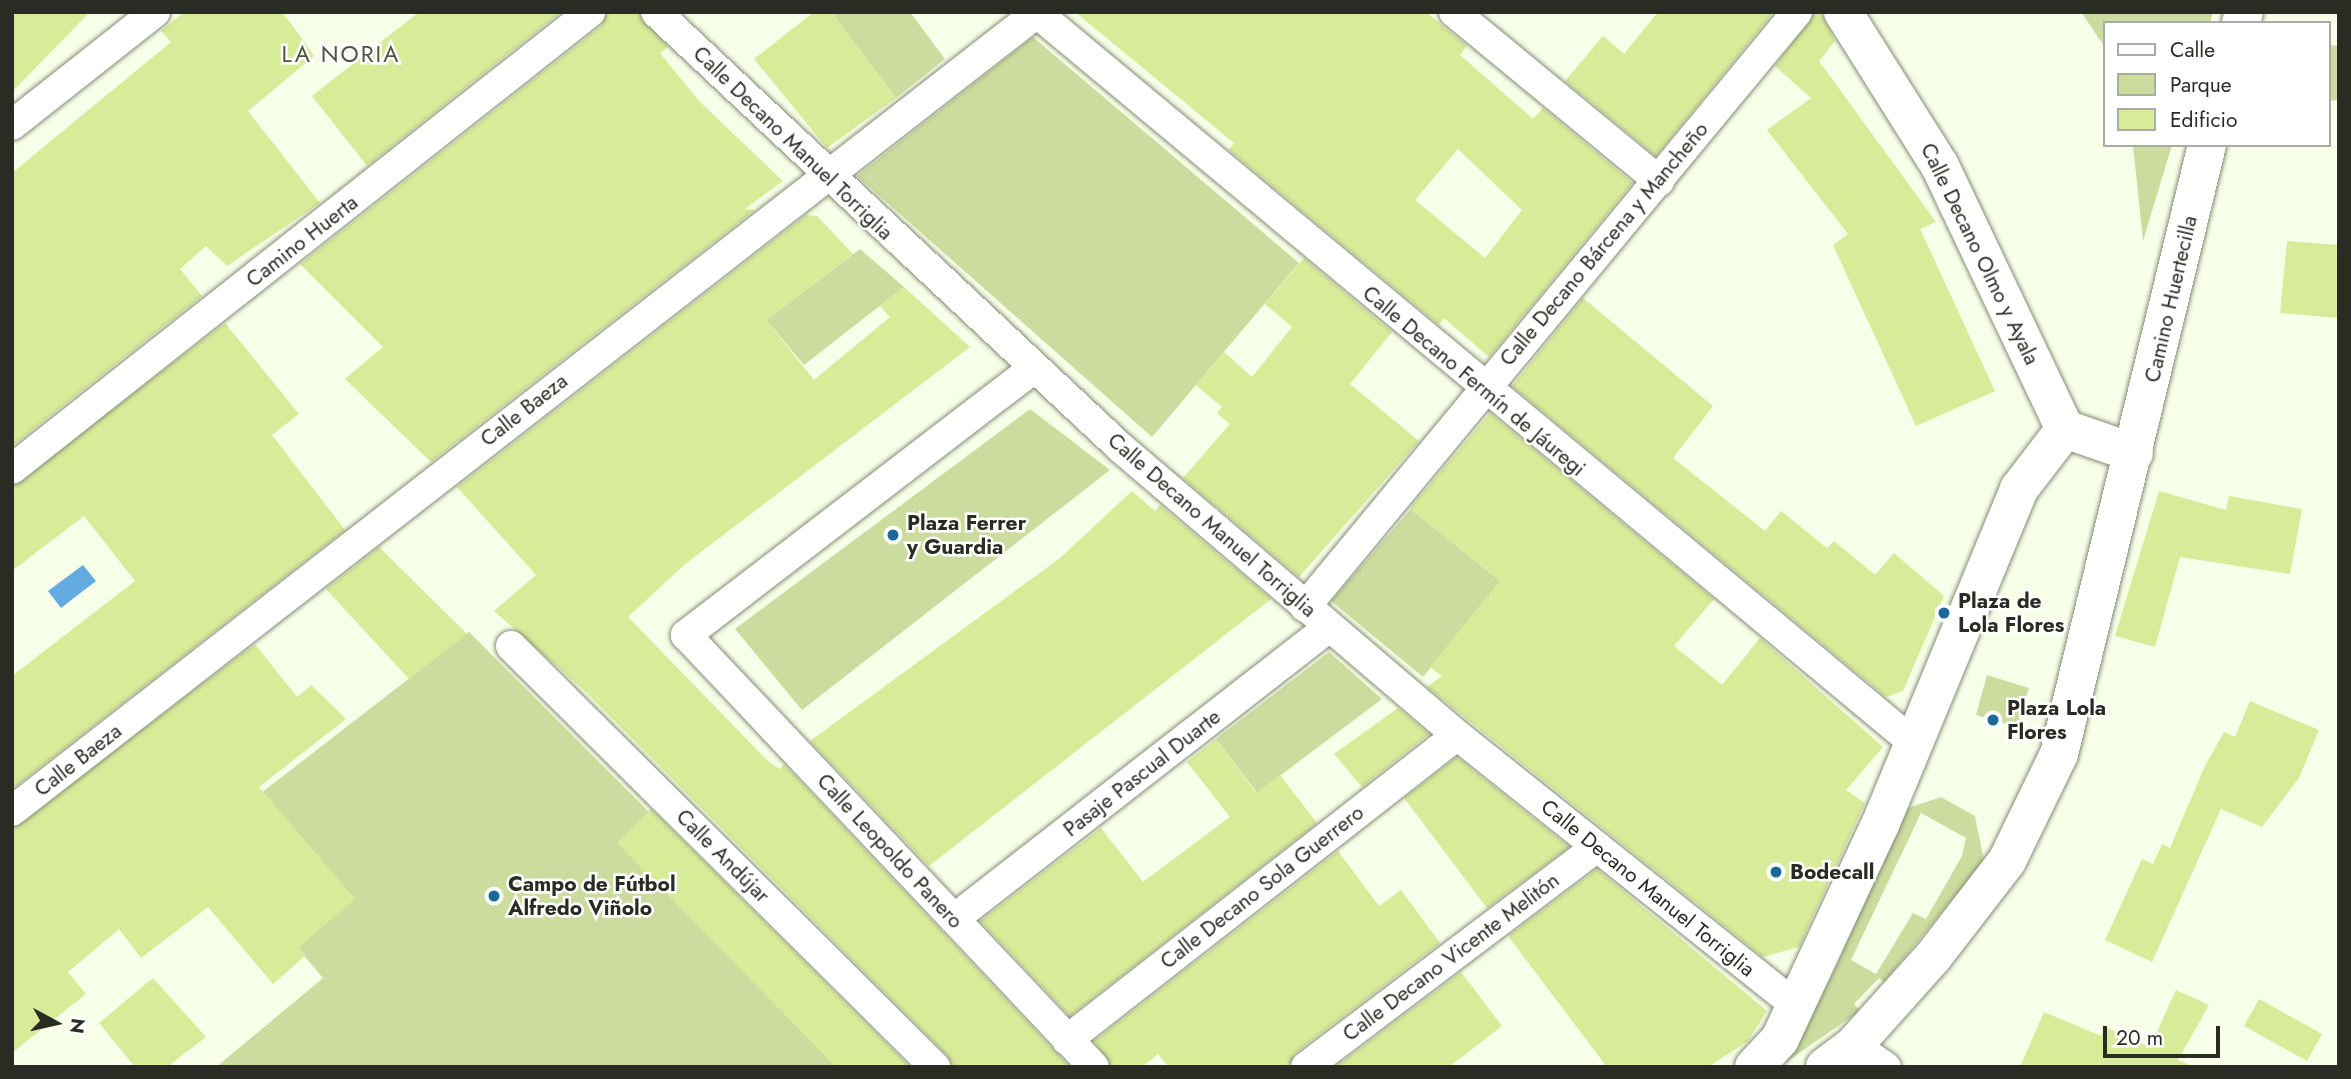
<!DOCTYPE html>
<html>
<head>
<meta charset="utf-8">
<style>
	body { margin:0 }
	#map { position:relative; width:2351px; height:1079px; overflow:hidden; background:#f8ffe8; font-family:Jost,sans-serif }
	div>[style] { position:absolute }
	.green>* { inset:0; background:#ccdc9e }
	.water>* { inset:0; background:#63ace2 }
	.building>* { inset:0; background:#d7eb99 }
	.roads { filter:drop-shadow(0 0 2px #868b77) drop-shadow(0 0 2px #868b77) }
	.street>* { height:30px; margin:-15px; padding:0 15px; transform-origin:15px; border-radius:15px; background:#fff }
	.secondary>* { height:38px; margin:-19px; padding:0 19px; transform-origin:19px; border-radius:19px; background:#fff }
	.dots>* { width:19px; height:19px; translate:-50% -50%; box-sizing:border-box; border:4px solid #fff; border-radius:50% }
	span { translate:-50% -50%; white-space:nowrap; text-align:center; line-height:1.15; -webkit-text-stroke:5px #fff; paint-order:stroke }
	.street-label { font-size:21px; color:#2a2c24 }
	.poi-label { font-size:21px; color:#2a2c24; font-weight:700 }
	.left { translate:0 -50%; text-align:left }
	.neighbourhood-label { font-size:23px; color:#4e5440; letter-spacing:2px }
	.frame { position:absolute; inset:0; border:14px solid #2a2c24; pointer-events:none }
	.legend { position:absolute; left:2103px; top:21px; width:228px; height:126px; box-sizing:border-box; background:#fff; border:2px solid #aaaba7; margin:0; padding:9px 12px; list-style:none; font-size:21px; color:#2a2c24 }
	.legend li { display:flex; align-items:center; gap:14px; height:35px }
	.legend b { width:35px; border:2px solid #aaaba7 }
	.north { position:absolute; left:21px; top:988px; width:70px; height:70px; -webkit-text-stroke:5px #fff; paint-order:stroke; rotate:98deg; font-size:19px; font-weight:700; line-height:28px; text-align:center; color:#2a2c24 }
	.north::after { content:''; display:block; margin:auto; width:24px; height:32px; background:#2a2c24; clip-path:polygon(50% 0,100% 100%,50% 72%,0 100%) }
	.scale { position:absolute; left:2103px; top:1026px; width:117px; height:32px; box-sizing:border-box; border:4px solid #2a2c24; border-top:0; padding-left:9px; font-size:21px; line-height:24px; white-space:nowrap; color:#2a2c24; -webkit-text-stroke:5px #fff; paint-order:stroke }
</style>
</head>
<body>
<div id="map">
	<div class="green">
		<div style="clip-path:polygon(831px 12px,910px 12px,945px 59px,896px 98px)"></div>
		<div style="clip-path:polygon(2081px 12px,2213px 12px,2210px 23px,2104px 23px,2104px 46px)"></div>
		<div style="clip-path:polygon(1033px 37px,1299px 263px,1152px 437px,857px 176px)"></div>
		<div style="clip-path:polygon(2328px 45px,2339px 46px,2339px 100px,2328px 101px)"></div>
		<div style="clip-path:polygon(2133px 145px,2172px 145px,2143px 241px)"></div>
		<div style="clip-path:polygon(860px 249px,904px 287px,804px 365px,766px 320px)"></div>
		<div style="clip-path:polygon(1030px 409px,1110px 470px,802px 710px,735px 629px)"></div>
		<div style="clip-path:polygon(1411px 509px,1500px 581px,1423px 677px,1331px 601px)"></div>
		<div style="clip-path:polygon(469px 632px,878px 1041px,852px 1067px,216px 1067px,323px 978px,203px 838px)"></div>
		<div style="clip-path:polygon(1329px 652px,1382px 699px,1257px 793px,1216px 739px)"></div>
		<div style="clip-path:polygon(1987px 675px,2029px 688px,2017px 727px,1976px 715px)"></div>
		<div style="clip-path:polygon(evenodd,1941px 797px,1975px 816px,1984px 861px,1884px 982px,1879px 978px,1854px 1004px,1860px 1011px,1786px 1062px,1836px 967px,1902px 810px,1941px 797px,1921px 813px,1966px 838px,1962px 856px,1926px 919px,1913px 913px,1876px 974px,1851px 960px,1921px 813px)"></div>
	</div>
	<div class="water">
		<div style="clip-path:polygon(83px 565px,96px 581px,61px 608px,48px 591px)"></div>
	</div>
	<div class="building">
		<div style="clip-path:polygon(12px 12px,90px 12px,12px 92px)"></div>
		<div style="clip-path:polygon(184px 12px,282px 12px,304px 41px,314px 56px,248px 111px,320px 203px,227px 266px,206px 246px,180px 269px,202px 296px,12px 446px,12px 173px,171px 42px,161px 31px)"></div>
		<div style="clip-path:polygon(419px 12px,561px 12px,367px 166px,312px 96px)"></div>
		<div style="clip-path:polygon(607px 12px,639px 12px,668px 47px,660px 53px,698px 100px,783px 181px,745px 209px,755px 210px,431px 462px,345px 379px,383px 347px,300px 264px,601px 26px)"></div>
		<div style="clip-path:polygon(814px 12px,831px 12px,896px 98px,827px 148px,754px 59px)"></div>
		<div style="clip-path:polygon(evenodd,1075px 12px,1426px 12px,1467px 46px,1460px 55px,1533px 119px,1543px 108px,1633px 183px,1489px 357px,1444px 318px,1439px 325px,1229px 150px,1234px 143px,1075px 12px,1458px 149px,1522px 210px,1485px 258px,1415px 200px,1458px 149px)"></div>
		<div style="clip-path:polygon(1658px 12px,1774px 12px,1656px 156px,1565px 81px,1603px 36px,1624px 54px)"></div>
		<div style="clip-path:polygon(1814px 12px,1821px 12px,1835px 41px,1819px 61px,1936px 222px,1920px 229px,1995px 391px,1916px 426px,1833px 245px,1848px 234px,1767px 130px,1811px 98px,1775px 66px)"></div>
		<div style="clip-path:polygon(806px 215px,817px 216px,853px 254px,766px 320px,814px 380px,890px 317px,880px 306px,904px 287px,970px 347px,684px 565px,628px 617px,768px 761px,780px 769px,784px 764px,1070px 1067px,952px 1067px,947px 1055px,586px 692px,494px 611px,536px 575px,457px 487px)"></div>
		<div style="clip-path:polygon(2287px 241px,2339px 245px,2339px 318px,2280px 313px)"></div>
		<div style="clip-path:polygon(1304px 258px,1392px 332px,1350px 384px,1419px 441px,1299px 577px,1183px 478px,1230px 424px,1217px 413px,1222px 407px,1196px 385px,1224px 352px,1252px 377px,1292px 327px,1265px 304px)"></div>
		<div style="clip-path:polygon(1583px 298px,1713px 406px,1673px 458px,1765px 531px,1781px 511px,1827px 548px,1834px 541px,1875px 575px,1894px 553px,1944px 596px,1903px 691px,1886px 697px,1512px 386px)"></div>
		<div style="clip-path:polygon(225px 323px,299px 414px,272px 435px,345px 530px,12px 789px,12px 676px,135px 581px,84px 516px,12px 571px,12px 486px)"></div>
		<div style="clip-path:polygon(1490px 413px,1714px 599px,1674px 646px,1722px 685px,1760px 638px,1883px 747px,1846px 790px,1865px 803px,1799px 947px,1763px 957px,1427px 687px,1442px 676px,1430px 667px,1500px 581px,1410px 508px)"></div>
		<div style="clip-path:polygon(1132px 491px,1155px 511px,1160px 505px,1271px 599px,929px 866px,810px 741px,1060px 558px)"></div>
		<div style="clip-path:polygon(2159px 491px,2226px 510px,2229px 496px,2302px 509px,2290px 574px,2180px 557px,2155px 647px,2115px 636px)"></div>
		<div style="clip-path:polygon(379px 547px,467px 634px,409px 679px,326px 589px)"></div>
		<div style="clip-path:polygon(255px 644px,297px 697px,311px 685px,346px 719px,259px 787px,355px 899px,299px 947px,306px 955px,273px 984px,208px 907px,141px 958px,119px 929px,68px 972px,86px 994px,12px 1053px,12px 828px)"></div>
		<div style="clip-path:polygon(2250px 701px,2319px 730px,2299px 778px,2262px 827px,2221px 809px,2152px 962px,2105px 940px,2142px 859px,2153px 864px,2162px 844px,2170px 848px,2205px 766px,2224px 732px,2235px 737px)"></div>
		<div style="clip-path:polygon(1398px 708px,1429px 734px,1362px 787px,1334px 754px)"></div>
		<div style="clip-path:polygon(1216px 739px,1256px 793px,1280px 775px,1317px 823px,1070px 1016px,980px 921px,1101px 828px,1143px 882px,1230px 817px,1187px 762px)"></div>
		<div style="clip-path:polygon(1457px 757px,1569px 847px,1487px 908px,1404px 798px)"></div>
		<div style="clip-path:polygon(651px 809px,910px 1067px,836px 1067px,617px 843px)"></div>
		<div style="clip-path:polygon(1338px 851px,1379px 906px,1401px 890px,1440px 943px,1295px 1053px,1289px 1067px,1169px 1067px,1158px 1054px,1142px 1067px,1111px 1067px,1094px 1041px)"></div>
		<div style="clip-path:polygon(1597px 869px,1767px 1011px,1748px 1041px,1708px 1067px,1607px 1067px,1508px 936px)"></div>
		<div style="clip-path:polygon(1461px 972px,1502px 1026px,1449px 1067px,1335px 1067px)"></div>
		<div style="clip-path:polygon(153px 978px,206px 1037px,167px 1067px,135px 1067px,99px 1023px)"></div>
		<div style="clip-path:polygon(2176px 990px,2209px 1005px,2178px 1060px,2194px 1067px,2020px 1067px,2044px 1012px,2101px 1036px,2105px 1027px,2150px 1047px)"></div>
		<div style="clip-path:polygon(2259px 999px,2322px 1034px,2307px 1061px,2244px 1026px)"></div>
	</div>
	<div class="roads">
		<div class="street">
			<div style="left:656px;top:12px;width:637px;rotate:43.16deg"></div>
			<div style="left:1121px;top:448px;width:442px;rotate:40.5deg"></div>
			<div style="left:1457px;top:735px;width:434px;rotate:38.6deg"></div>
			<div style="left:1454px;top:12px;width:266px;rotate:39.5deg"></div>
			<div style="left:1037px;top:13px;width:1142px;rotate:39.78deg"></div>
			<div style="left:12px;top:125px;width:182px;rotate:-38.3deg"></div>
			<div style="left:1034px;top:368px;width:439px;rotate:142.5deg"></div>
			<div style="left:686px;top:635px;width:594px;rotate:46.64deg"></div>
			<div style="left:12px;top:469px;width:737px;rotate:-38.33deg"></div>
			<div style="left:1305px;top:607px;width:772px;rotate:-50.41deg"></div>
			<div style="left:511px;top:646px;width:598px;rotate:44.8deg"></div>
			<div style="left:12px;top:811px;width:1300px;rotate:-37.91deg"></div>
			<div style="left:954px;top:919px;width:475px;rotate:-37.9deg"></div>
			<div style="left:1067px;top:1040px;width:495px;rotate:-38deg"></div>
			<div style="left:1854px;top:1045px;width:39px;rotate:35deg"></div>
			<div style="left:1306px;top:1067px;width:365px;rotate:-37.1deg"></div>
		</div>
		<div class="secondary">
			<div style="left:1843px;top:12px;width:182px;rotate:57.8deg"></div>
			<div style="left:1940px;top:166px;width:291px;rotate:64.6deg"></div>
			<div style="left:2241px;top:23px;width:11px;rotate:-75deg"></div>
			<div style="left:2065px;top:429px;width:73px;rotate:19.2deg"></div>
			<div style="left:1754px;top:1067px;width:38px;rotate:-47deg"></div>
			<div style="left:1780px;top:1039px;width:236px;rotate:-65deg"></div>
			<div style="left:1880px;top:825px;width:364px;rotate:-67.5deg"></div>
			<div style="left:2019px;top:489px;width:76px;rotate:-52.5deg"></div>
			<div style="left:1825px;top:1067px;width:36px;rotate:-37deg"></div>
			<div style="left:1854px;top:1045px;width:118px;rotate:-48.1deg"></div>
			<div style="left:1933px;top:957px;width:121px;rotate:-52.4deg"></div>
			<div style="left:2007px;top:861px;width:119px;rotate:-64.1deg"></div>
			<div style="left:2059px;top:754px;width:627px;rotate:-76.34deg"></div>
		</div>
	</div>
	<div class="dots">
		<div style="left:893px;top:535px;background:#1b699b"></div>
		<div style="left:1944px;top:613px;background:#1b699b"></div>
		<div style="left:1993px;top:720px;background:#1b699b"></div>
		<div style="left:1776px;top:872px;background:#1b699b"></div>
		<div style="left:494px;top:896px;background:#1b699b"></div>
	</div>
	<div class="street-label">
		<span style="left:793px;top:143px;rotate:44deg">Calle Decano Manuel Torriglia</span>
		<span style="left:302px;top:241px;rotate:-38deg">Camino Huerta</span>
		<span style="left:1604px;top:244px;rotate:-50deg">Calle Decano Bárcena y Mancheño</span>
		<span style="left:1980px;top:254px;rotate:64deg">Calle Decano Olmo y Ayala</span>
		<span style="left:2171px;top:299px;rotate:-77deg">Camino Huertecilla</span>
		<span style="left:1474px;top:381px;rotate:40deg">Calle Decano Fermín de Jáuregi</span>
		<span style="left:524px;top:410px;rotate:-38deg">Calle Baeza</span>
		<span style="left:1212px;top:525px;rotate:41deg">Calle Decano Manuel Torriglia</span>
		<span style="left:78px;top:760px;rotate:-38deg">Calle Baeza</span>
		<span style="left:1142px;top:773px;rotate:-38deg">Pasaje Pascual Duarte</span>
		<span style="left:890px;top:851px;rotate:47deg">Calle Leopoldo Panero</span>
		<span style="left:723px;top:856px;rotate:45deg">Calle Andújar</span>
		<span style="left:1262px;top:887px;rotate:-38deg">Calle Decano Sola Guerrero</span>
		<span style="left:1648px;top:888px;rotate:39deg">Calle Decano Manuel Torriglia</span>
		<span style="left:1451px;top:957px;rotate:-37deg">Calle Decano Vicente Melitón</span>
	</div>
	<div class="poi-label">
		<span class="left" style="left:907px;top:535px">Plaza Ferrer<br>y Guardia</span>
		<span class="left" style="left:1958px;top:613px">Plaza de<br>Lola Flores</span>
		<span class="left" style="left:2007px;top:720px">Plaza Lola<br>Flores</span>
		<span class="left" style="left:1790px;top:872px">Bodecall</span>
		<span class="left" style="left:508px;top:896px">Campo de Fútbol<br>Alfredo Viñolo</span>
	</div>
	<div class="neighbourhood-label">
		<span style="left:341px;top:54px">LA NORIA</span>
	</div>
	<div class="frame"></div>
	<ul class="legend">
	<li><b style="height:9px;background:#fff"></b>Calle</li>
	<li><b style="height:19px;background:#ccdc9e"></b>Parque</li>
	<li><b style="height:19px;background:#d7eb99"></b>Edificio</li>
	</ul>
	<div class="north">N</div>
	<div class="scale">20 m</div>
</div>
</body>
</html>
